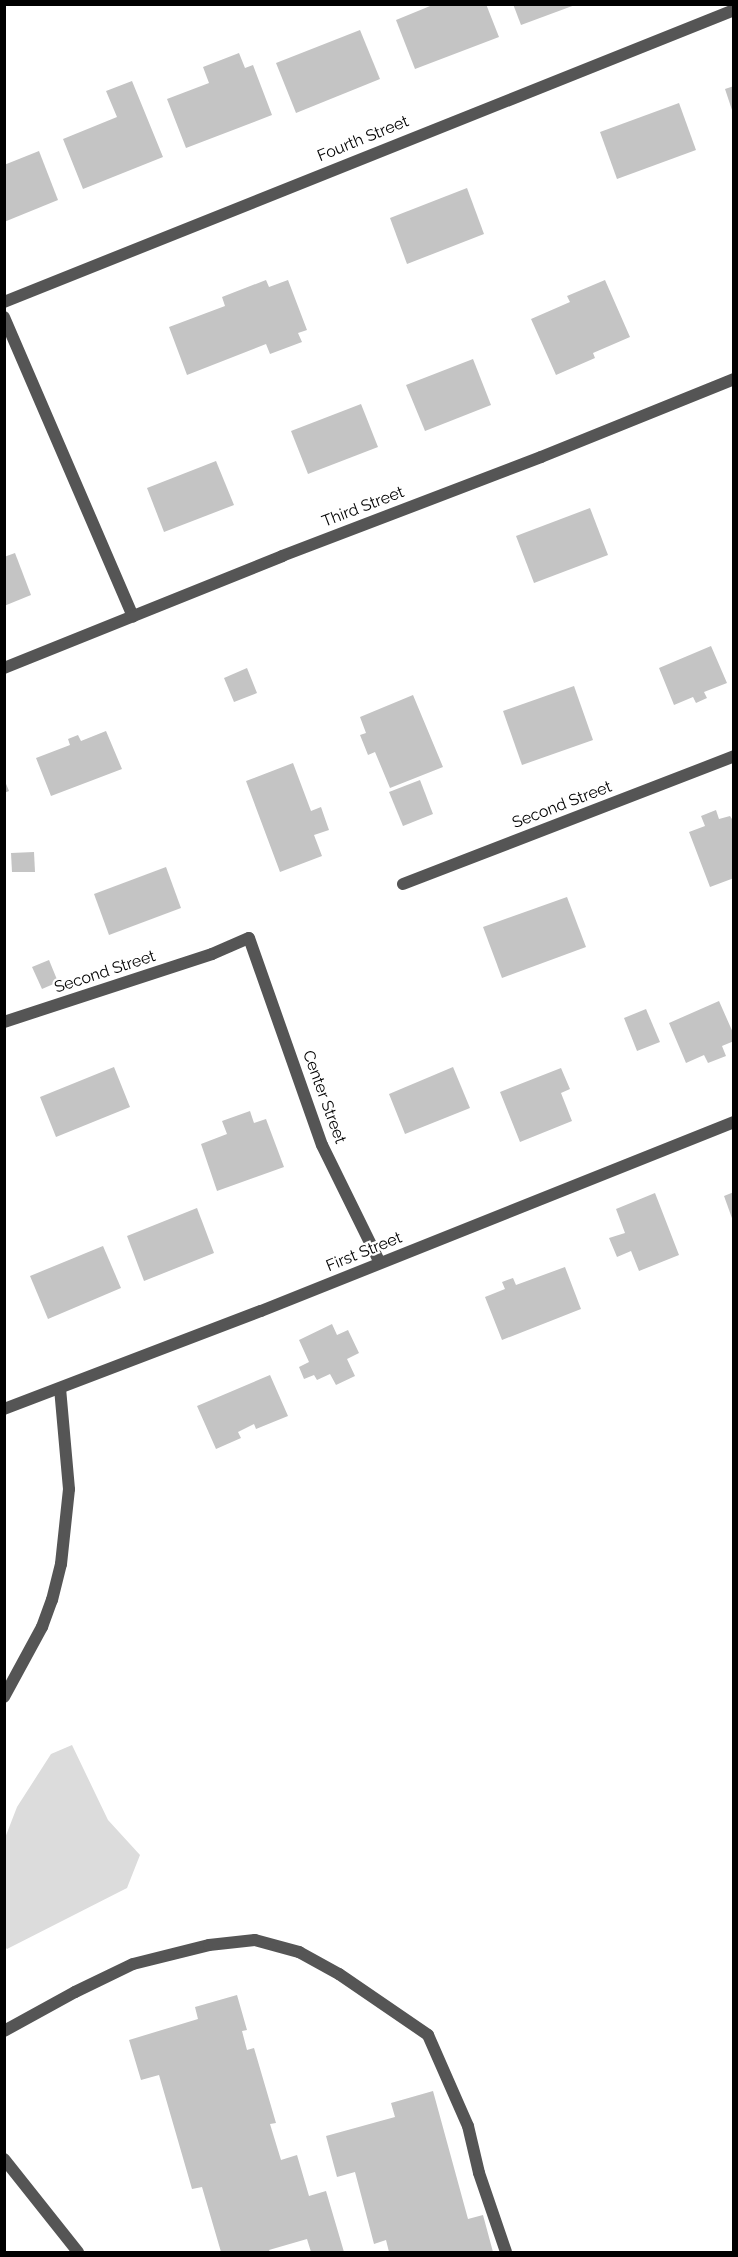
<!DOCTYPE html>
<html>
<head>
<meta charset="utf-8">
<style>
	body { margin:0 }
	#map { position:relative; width:738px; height:2257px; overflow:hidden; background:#fff; font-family:Raleway,sans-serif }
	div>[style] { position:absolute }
	.green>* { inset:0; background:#dcdcdc }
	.building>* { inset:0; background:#c4c4c4 }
	.service>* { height:12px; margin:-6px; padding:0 6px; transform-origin:6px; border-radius:6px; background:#555 }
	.minor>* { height:12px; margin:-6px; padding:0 6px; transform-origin:6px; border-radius:6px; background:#555 }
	span { translate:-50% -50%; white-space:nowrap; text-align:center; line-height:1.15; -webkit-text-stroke:4.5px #fff; paint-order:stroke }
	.street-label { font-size:16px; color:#000 }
	.frame { position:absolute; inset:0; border:6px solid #000; pointer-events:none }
</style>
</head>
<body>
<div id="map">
	<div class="green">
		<div style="clip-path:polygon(72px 1745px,108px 1820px,140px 1855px,127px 1888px,7px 1949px,4px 1946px,5px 1838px,17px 1807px,51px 1754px)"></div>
	</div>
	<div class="building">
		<div style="clip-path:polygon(435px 4px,486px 4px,499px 37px,415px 69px,396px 20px)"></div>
		<div style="clip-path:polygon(513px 4px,575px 4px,575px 5px,521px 25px)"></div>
		<div style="clip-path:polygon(360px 30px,380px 79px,296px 113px,276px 63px)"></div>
		<div style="clip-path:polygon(239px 53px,245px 68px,253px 65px,272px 115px,186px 148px,167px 99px,209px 83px,203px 67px)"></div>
		<div style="clip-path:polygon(132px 81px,163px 157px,83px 189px,63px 139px,117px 117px,106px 91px)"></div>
		<div style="clip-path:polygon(734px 86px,734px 113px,733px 113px,725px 89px)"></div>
		<div style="clip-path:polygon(679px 103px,696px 150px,617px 179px,600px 132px)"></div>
		<div style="clip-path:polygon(39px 151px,58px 200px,4px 222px,4px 165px)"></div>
		<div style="clip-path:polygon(467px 188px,484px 234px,407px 264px,390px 218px)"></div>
		<div style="clip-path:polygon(266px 280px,269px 287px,288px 280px,307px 330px,298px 333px,302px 342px,270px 354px,266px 344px,187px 375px,169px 327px,225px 306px,222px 297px)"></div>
		<div style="clip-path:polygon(605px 280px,630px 337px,593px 353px,595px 358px,556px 375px,531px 319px,570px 302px,567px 296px)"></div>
		<div style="clip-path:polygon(473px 359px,491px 405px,425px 431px,406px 385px)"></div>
		<div style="clip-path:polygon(361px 404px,378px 447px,308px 474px,291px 431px)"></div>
		<div style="clip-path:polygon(216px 461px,234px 505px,164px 532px,147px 488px)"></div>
		<div style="clip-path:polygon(590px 508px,608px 555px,534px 583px,516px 536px)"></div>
		<div style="clip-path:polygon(15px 553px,31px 595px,4px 606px,4px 557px)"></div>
		<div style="clip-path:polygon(711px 646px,727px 683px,704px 692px,707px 698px,696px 703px,693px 697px,674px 705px,659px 668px)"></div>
		<div style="clip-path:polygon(247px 668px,257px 693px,234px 702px,224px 678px)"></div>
		<div style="clip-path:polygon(574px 686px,593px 740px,522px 765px,503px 711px)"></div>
		<div style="clip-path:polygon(413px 695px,443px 767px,390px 788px,375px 752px,368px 755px,360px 735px,366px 733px,360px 717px)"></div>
		<div style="clip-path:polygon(106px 731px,122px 769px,51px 796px,36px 758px,70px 745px,68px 739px,78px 735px,81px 741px)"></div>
		<div style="clip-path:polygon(293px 763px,311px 811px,321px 807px,329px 830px,314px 835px,322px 856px,280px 872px,246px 781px)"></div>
		<div style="clip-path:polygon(4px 779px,9px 791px,4px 793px)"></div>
		<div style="clip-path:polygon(420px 780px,433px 814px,403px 826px,389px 792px)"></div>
		<div style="clip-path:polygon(716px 810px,719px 819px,730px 816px,734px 822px,734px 878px,710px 887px,689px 832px,705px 826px,701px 816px)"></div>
		<div style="clip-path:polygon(34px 852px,35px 872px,12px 872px,11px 853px)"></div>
		<div style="clip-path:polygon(166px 867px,181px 908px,109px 935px,94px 894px)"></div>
		<div style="clip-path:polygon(567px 897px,586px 947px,502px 978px,483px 927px)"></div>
		<div style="clip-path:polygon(49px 960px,58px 982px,42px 989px,32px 967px)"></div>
		<div style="clip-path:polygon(719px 1001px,734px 1035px,734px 1041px,722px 1046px,726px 1056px,708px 1063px,704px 1055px,686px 1063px,669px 1023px)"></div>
		<div style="clip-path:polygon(646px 1009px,660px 1042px,637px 1051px,624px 1018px)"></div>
		<div style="clip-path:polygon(114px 1067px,130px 1107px,56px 1137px,40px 1097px)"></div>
		<div style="clip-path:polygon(453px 1067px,470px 1108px,405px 1134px,389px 1094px)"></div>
		<div style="clip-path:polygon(561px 1068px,570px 1089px,561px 1093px,572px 1121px,520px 1142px,500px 1092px)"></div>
		<div style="clip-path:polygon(250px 1111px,254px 1123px,266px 1119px,284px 1167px,217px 1191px,201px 1144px,227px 1134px,222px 1121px)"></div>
		<div style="clip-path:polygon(734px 1192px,734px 1221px,733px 1221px,724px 1196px)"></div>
		<div style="clip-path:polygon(655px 1193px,679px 1255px,639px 1271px,631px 1251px,617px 1257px,609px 1238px,625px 1233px,616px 1209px)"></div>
		<div style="clip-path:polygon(197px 1208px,214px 1253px,144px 1281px,127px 1236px)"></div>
		<div style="clip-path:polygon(103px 1246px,121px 1288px,48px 1319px,30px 1276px)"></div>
		<div style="clip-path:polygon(565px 1267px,581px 1309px,502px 1340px,485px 1297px,505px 1289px,502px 1282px,513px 1278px,516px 1285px)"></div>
		<div style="clip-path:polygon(332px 1324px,337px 1335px,348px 1330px,359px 1353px,347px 1359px,355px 1376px,336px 1385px,330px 1374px,317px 1380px,314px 1375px,304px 1379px,299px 1367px,309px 1362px,299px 1340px)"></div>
		<div style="clip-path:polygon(270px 1375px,288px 1416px,256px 1429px,254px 1424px,238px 1432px,241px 1438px,216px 1449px,197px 1406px)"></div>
		<div style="clip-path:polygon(237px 1995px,247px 2030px,242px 2031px,247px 2050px,254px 2048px,276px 2123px,270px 2124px,281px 2160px,297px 2155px,309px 2196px,326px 2191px,344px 2252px,311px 2252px,307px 2239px,269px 2250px,270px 2252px,221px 2252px,202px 2187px,192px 2189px,159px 2075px,141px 2080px,129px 2040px,198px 2019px,195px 2007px)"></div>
		<div style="clip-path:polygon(433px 2091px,468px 2219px,483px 2215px,493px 2252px,389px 2252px,386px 2240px,374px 2244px,355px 2172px,337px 2177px,326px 2136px,395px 2117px,391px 2103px)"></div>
	</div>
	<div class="service">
		<div style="left:4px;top:1697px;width:80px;rotate:-61.5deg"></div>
		<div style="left:42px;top:1627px;width:29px;rotate:-70deg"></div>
		<div style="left:52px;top:1600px;width:37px;rotate:-76deg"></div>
		<div style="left:61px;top:1564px;width:75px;rotate:-83.9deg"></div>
		<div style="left:69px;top:1489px;width:101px;rotate:-95.1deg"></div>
		<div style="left:4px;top:2031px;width:81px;rotate:-28.8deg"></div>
		<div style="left:75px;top:1992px;width:64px;rotate:-25.8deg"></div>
		<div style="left:133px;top:1964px;width:78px;rotate:-14deg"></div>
		<div style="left:209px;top:1945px;width:46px;rotate:-6.2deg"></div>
		<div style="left:255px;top:1940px;width:46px;rotate:15.3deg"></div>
		<div style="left:299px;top:1952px;width:46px;rotate:28.8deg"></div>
		<div style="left:339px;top:1974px;width:108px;rotate:34.4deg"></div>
		<div style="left:428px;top:2035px;width:99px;rotate:66.3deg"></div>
		<div style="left:468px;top:2126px;width:48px;rotate:76.8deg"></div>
		<div style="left:479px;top:2173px;width:83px;rotate:71.1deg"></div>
		<div style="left:4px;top:2159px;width:119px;rotate:51.5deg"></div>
	</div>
	<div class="minor">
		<div style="left:4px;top:302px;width:786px;rotate:-21.8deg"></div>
		<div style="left:4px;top:317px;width:326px;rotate:66.7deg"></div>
		<div style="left:4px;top:668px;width:300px;rotate:-21.9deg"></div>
		<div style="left:282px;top:556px;width:277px;rotate:-20.9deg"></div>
		<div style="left:541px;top:457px;width:208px;rotate:-22deg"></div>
		<div style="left:403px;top:884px;width:355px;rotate:-21.1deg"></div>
		<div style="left:4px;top:1022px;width:219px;rotate:-18.1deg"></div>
		<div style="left:212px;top:954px;width:40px;rotate:-23.4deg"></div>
		<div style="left:249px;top:938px;width:219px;rotate:70.6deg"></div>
		<div style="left:322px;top:1145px;width:131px;rotate:63.8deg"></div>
		<div style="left:4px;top:1409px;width:275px;rotate:-20.9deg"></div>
		<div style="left:261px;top:1311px;width:509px;rotate:-21.78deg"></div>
	</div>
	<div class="street-label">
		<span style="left:363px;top:139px;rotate:-22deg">Fourth Street</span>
		<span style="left:363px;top:507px;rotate:-21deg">Third Street</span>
		<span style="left:562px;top:805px;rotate:-21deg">Second Street</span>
		<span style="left:105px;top:972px;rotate:-18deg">Second Street</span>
		<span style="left:324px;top:1097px;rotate:70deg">Center Street</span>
		<span style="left:364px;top:1252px;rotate:-22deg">First Street</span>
	</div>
	<div class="frame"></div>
</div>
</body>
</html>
